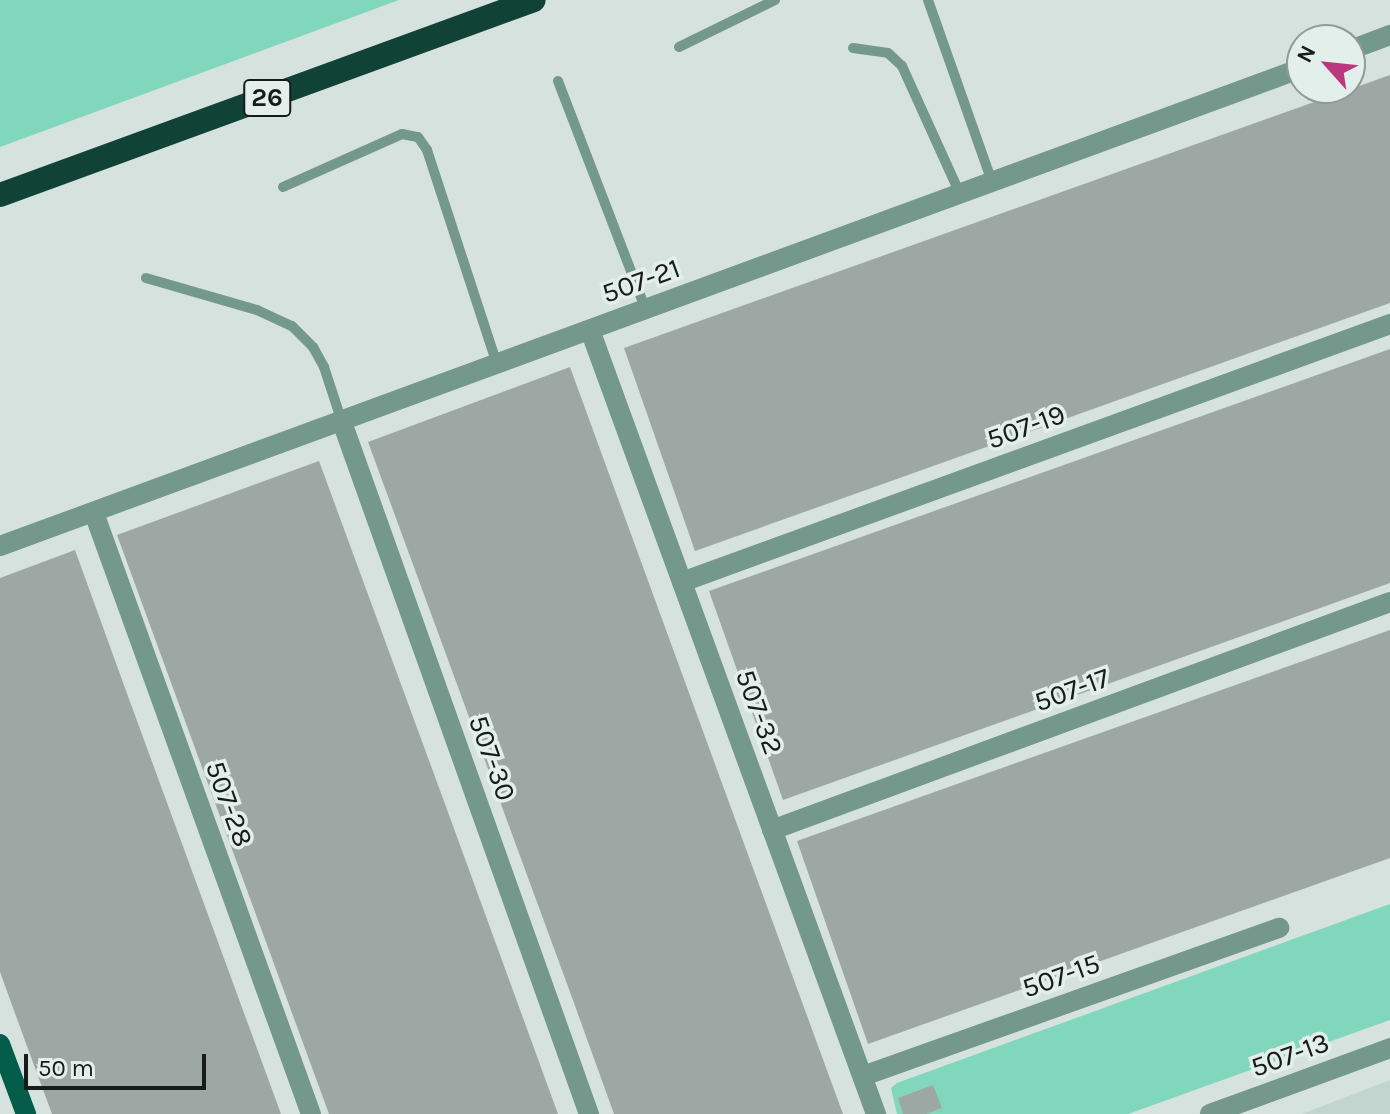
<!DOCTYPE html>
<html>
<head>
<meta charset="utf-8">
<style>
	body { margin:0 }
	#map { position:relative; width:1390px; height:1114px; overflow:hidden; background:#d6e2dd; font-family:Karla,sans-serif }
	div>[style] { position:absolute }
	.built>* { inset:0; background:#c2d5ce }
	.green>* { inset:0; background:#81d7bc }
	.building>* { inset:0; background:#9da8a4 }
	.service>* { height:10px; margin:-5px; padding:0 5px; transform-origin:5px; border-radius:5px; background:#75988c }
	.minor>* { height:20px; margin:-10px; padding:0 10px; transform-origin:10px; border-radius:10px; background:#75988c }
	.primary>* { height:20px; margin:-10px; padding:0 10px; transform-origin:10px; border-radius:10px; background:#045d4a }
	.motorway>* { height:24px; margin:-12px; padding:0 12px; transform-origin:12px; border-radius:12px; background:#104336 }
	span { translate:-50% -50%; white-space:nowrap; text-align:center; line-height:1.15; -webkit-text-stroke:7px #e3efeb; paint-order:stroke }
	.shield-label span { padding:2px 6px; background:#e3efeb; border:2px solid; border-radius:6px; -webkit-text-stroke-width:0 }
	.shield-label { font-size:26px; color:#171b1a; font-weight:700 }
	.street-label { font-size:28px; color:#171b1a }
	.north { position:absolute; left:1286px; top:24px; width:80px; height:80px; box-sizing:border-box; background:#e3efeb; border:2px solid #919a97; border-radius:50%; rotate:297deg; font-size:22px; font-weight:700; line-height:32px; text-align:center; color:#171b1a }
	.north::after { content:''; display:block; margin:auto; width:28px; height:36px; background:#bc387e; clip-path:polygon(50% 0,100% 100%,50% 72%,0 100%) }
	.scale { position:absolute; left:24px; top:1054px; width:182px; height:36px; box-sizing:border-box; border:4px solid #171b1a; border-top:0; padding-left:10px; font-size:24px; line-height:28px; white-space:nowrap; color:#171b1a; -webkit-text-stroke:6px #e3efeb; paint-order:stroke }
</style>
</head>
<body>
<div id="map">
	<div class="built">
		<div style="clip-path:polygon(1390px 1080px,1390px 1114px,1302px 1114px)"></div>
	</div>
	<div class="green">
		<div style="clip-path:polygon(0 0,399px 0,0 147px)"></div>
		<div style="clip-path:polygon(1390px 904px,1390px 1020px,1128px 1114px,897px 1114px,891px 1088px,897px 1083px)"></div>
	</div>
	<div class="building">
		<div style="clip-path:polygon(1390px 75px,1390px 303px,695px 551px,624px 348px)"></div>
		<div style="clip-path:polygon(1390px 349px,1390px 583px,783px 800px,709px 591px)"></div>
		<div style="clip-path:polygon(570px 367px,746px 849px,843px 1114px,614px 1114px,570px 992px,368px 442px)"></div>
		<div style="clip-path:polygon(319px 461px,445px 804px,558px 1114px,329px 1114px,218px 811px,117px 535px)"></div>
		<div style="clip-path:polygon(75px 550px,125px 688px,281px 1114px,52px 1114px,24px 1038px,0 972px,0 578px)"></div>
		<div style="clip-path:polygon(1390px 630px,1390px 858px,868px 1044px,797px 841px)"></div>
		<div style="clip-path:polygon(933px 1085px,942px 1108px,926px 1114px,903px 1114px,898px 1098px)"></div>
	</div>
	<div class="service">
		<div style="left:928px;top:0;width:193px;rotate:70.6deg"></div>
		<div style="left:679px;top:47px;width:107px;rotate:-26.1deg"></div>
		<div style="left:853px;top:48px;width:35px;rotate:8deg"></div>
		<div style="left:888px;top:53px;width:19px;rotate:43deg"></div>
		<div style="left:902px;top:66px;width:141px;rotate:65.6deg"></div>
		<div style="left:558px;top:81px;width:245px;rotate:69deg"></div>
		<div style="left:283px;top:187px;width:130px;rotate:-24deg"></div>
		<div style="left:402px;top:134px;width:16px;rotate:11deg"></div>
		<div style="left:418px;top:137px;width:16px;rotate:55deg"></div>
		<div style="left:427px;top:150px;width:225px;rotate:71.9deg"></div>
		<div style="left:146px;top:278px;width:116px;rotate:16.1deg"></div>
		<div style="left:257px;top:310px;width:38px;rotate:25deg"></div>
		<div style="left:292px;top:326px;width:30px;rotate:45deg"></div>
		<div style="left:313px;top:347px;width:23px;rotate:61deg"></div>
		<div style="left:324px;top:367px;width:58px;rotate:71.9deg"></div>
	</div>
	<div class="minor">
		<div style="left:1350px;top:50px;width:43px;rotate:-20.6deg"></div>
		<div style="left:590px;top:330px;width:835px;rotate:69.96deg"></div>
		<div style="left:342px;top:422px;width:735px;rotate:70.36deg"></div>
		<div style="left:94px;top:513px;width:639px;rotate:70.15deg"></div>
		<div style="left:0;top:546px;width:1387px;rotate:-20.16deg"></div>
		<div style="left:682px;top:582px;width:754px;rotate:-20.02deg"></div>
		<div style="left:772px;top:830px;width:659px;rotate:-20.25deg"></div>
		<div style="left:863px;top:1076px;width:442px;rotate:-19.6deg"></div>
		<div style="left:1210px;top:1114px;width:192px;rotate:-20.1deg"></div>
	</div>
	<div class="primary">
		<div style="left:0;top:1044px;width:75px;rotate:69.6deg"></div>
	</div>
	<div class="motorway">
		<div style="left:0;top:195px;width:568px;rotate:-20.06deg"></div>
	</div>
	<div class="shield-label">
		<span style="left:267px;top:98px">26</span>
	</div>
	<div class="street-label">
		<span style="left:641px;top:281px;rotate:-20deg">507-21</span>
		<span style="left:1026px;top:427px;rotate:-20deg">507-19</span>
		<span style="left:1072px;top:690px;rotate:-20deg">507-17</span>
		<span style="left:759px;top:712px;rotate:70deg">507-32</span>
		<span style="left:492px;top:758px;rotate:70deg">507-30</span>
		<span style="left:229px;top:804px;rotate:70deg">507-28</span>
		<span style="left:1061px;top:976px;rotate:-20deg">507-15</span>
		<span style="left:1290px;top:1055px;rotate:-20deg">507-13</span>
	</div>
	<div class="north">N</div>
	<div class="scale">50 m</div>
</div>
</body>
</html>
